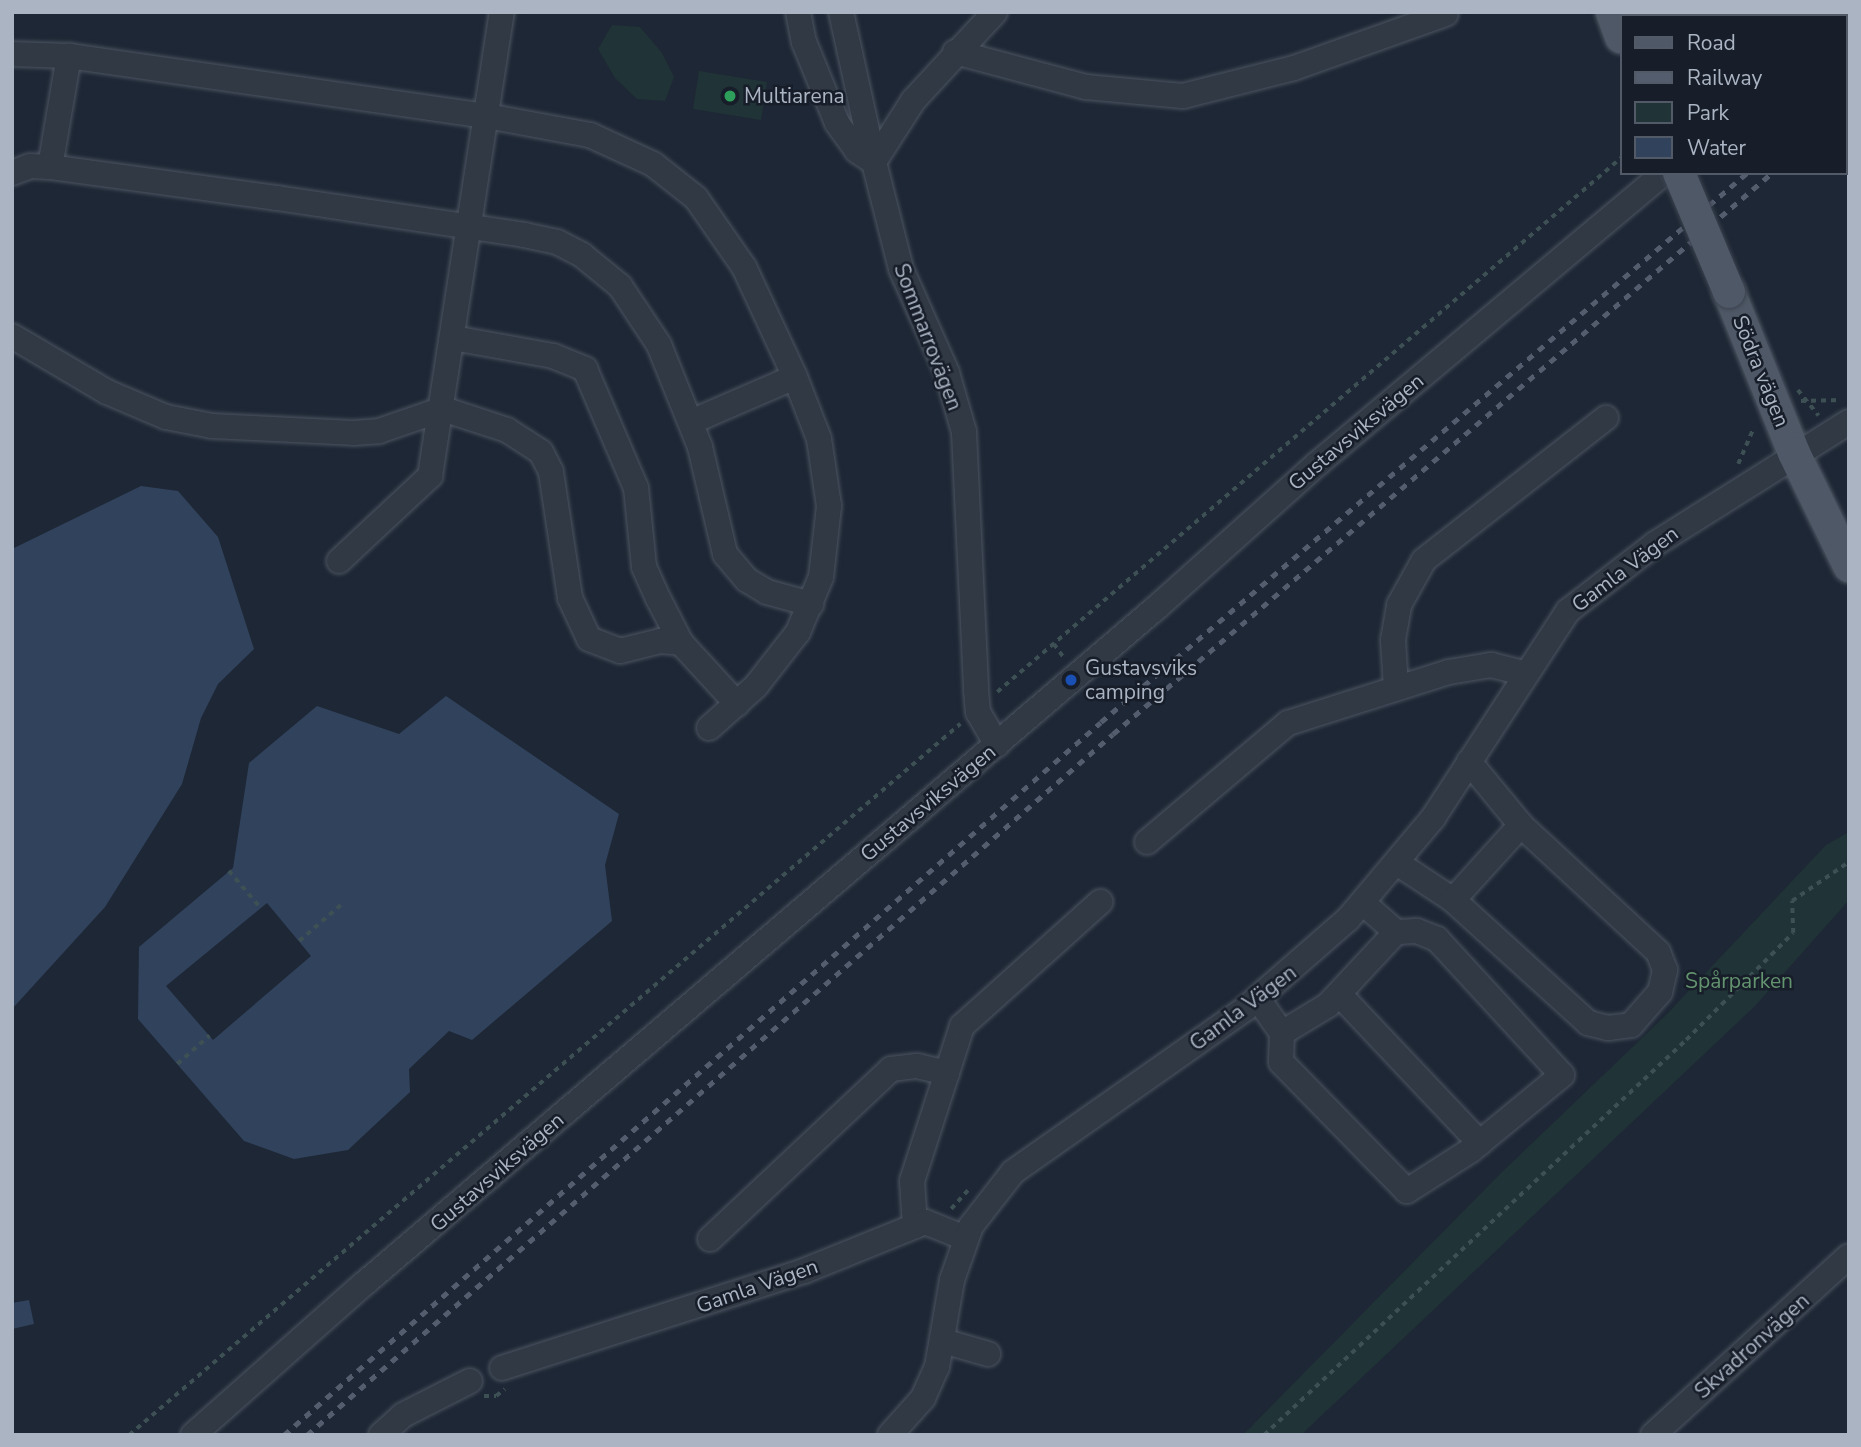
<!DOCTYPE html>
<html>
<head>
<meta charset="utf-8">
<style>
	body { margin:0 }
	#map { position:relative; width:1861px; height:1447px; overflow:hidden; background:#1e2735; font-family:"Nunito Sans",sans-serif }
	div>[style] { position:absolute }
	.green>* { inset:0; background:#203336 }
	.water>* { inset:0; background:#31425c }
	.path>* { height:3.5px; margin-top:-1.75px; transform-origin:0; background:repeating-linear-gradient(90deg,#3d5053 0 5px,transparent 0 10px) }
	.roads { filter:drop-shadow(0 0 2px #4c5461) drop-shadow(0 0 2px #4c5461) }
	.minor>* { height:24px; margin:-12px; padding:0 12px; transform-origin:12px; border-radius:12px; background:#313945 }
	.major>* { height:32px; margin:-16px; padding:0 16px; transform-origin:16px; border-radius:16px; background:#4f5866 }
	.rail>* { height:5px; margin-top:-2.5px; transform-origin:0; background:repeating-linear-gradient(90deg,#535d6d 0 7px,transparent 0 14px) }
	.bridges { filter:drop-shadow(0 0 2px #3b424f) drop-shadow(0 0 2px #3b424f) }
	.major-bridge>* { height:32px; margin:-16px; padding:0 16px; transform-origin:16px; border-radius:16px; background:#4f5866 }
	.dots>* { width:19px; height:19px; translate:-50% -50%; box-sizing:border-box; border:4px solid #171e2a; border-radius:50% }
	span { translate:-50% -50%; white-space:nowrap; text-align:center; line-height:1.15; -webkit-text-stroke:5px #171e2a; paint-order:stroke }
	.poi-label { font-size:21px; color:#abb4c3 }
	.left { translate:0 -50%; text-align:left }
	.street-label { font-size:21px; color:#abb4c3 }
	.park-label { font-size:21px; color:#63936f }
	.frame { position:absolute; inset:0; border:14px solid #abb4c3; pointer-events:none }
	.legend { position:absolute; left:1620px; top:14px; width:228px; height:161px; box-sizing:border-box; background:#171e2a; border:2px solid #525a67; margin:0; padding:9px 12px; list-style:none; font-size:21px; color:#abb4c3 }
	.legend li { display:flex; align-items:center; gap:14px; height:35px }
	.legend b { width:35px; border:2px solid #525a67 }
</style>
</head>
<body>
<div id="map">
	<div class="green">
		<div style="clip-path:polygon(612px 25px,640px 27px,662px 53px,674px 77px,665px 101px,637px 99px,615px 78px,598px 49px)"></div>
		<div style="clip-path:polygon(699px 71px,767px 82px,761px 120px,693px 109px)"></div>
		<div style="clip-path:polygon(1849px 832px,1849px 900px,1755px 1006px,1301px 1435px,1243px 1435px,1501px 1173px,1667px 1014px,1826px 845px)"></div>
	</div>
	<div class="water">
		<div style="clip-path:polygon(141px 486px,178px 491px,218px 537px,254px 649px,218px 684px,201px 718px,182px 784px,105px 907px,12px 1009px,12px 549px)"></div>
		<div style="clip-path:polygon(evenodd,446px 696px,619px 814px,605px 865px,612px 921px,472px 1040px,449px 1031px,409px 1069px,410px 1092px,348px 1150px,294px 1159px,244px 1141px,138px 1019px,139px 947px,233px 868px,249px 763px,317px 706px,399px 734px,446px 696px,267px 903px,311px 956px,213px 1040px,166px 986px,267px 903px)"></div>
		<div style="clip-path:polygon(29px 1300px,34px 1324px,12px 1329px,12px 1303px)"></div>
	</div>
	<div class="path">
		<div style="left:1704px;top:12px;width:5px;rotate:53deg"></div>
		<div style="left:1787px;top:16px;width:6px;rotate:-39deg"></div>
		<div style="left:1798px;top:390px;width:33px;rotate:51deg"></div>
		<div style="left:1801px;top:401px;width:40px;rotate:-1.4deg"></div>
		<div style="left:1738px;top:464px;width:40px;rotate:-66.6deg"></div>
		<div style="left:1054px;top:644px;width:17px;rotate:54deg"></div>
		<div style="left:997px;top:692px;width:821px;rotate:-40.56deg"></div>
		<div style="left:229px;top:871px;width:48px;rotate:49.3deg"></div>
		<div style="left:299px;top:941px;width:60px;rotate:-40.9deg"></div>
		<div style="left:177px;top:1064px;width:43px;rotate:-41.2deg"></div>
		<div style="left:951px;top:1209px;width:27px;rotate:-48deg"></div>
		<div style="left:484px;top:1396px;width:12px"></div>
		<div style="left:496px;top:1396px;width:11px;rotate:-38deg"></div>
		<div style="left:129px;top:1435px;width:1094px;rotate:-40.55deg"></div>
		<div style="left:1264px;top:1435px;width:578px;rotate:-43.11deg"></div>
		<div style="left:1686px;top:1040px;width:151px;rotate:-45deg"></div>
		<div style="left:1793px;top:933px;width:32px;rotate:-92deg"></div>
		<div style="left:1792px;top:901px;width:69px;rotate:-34.4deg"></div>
	</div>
	<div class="roads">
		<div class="minor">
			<div style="left:798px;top:12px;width:31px;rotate:79deg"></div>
			<div style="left:804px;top:42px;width:87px;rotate:67.8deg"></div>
			<div style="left:837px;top:123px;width:34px;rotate:54deg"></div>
			<div style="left:857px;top:151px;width:20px;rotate:33deg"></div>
			<div style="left:841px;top:12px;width:154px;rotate:77.6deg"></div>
			<div style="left:995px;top:12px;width:121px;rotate:132.7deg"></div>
			<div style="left:913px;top:101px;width:72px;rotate:122.6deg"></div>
			<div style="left:874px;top:162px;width:110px;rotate:75.8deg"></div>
			<div style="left:901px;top:269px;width:114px;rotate:66.1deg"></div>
			<div style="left:947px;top:373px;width:61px;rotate:73.9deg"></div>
			<div style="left:964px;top:432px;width:258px;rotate:87.3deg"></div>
			<div style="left:976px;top:690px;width:22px;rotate:85deg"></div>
			<div style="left:978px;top:712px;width:38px;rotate:60deg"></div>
			<div style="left:1845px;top:17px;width:5px;rotate:-37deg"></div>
			<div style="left:955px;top:52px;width:136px;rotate:15deg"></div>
			<div style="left:1086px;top:87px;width:97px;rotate:5.3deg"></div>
			<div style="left:1183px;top:96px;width:114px;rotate:-14.2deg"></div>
			<div style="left:1294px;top:68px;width:161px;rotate:-19.6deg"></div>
			<div style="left:12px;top:54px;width:57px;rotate:2deg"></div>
			<div style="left:69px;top:56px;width:422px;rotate:8.2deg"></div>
			<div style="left:487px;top:116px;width:105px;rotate:10.5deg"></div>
			<div style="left:590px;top:135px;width:69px;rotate:24.7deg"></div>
			<div style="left:653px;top:164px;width:55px;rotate:38.3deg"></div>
			<div style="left:696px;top:198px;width:84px;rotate:55.2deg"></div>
			<div style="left:744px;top:267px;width:121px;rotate:65.1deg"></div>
			<div style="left:795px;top:377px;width:66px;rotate:68.8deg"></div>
			<div style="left:819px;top:439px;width:68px;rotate:81.5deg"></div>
			<div style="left:829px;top:506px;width:71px;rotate:96.4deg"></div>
			<div style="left:821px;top:577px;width:60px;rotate:112.7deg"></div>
			<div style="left:798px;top:632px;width:68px;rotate:127.9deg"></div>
			<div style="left:756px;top:686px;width:63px;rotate:138.2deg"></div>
			<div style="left:50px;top:167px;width:113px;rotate:-80.3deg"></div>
			<div style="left:12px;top:173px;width:19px;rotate:-21deg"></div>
			<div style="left:30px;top:166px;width:20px;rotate:3deg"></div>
			<div style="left:50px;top:167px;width:229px;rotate:7.8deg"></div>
			<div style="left:277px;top:198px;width:250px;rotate:8.5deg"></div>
			<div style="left:524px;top:235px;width:34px;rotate:12deg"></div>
			<div style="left:557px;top:242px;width:28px;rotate:27deg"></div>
			<div style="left:582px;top:255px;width:49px;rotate:39.2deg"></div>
			<div style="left:620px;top:286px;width:71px;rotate:56.5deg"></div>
			<div style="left:659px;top:345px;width:110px;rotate:68.1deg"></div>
			<div style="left:700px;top:447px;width:110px;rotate:76.8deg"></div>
			<div style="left:725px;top:554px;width:34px;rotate:50deg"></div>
			<div style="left:747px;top:580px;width:23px;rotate:31deg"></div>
			<div style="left:767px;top:592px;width:46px;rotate:15.3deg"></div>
			<div style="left:12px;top:336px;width:110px;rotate:30.5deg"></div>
			<div style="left:107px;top:392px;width:64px;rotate:23deg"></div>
			<div style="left:166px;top:417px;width:47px;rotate:11.1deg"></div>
			<div style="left:212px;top:426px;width:141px;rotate:2.8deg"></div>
			<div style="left:353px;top:433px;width:26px;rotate:-4deg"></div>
			<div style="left:379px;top:431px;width:68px;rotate:-19deg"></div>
			<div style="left:443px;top:409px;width:67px;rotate:18.2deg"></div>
			<div style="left:507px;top:430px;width:40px;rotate:32.9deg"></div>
			<div style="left:541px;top:452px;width:22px;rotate:63deg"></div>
			<div style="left:551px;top:472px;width:127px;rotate:81.4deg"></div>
			<div style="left:570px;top:598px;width:45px;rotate:65.1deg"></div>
			<div style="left:589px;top:639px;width:33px;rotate:21deg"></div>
			<div style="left:620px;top:651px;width:41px;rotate:-14deg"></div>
			<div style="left:660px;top:641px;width:21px;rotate:5deg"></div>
			<div style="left:453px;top:338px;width:102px;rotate:10.2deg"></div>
			<div style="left:553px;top:356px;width:35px;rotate:22deg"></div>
			<div style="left:585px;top:369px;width:129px;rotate:66.8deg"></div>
			<div style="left:636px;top:488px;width:79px;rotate:84.2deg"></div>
			<div style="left:644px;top:567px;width:36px;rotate:66deg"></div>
			<div style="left:659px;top:600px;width:48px;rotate:62.9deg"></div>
			<div style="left:681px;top:643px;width:83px;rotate:47.4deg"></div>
			<div style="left:691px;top:422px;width:113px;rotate:-23.4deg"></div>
			<div style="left:339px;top:561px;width:125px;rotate:-43deg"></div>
			<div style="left:430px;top:476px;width:470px;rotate:-81.2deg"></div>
			<div style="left:1396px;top:688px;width:48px;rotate:-93.6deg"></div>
			<div style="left:1393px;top:640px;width:36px;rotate:-80deg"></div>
			<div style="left:1399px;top:605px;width:51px;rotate:-60.9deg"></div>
			<div style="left:1424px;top:560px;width:231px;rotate:-38deg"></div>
			<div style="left:1147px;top:842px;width:185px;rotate:-40.2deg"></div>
			<div style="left:1288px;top:723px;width:169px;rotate:-17.6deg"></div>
			<div style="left:1449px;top:672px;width:43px;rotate:-9.5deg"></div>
			<div style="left:1491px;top:665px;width:34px;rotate:14deg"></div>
			<div style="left:1397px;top:863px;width:67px;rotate:33.5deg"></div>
			<div style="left:1453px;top:900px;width:183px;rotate:42.3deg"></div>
			<div style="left:1588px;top:1023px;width:21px;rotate:14deg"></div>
			<div style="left:1608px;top:1028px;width:23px;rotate:-7deg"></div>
			<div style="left:1631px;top:1025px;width:44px;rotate:-48.7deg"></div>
			<div style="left:1660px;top:992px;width:23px;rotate:-77deg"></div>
			<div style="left:1665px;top:970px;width:19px;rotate:-111deg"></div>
			<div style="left:1658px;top:952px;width:187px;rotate:-137.2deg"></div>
			<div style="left:1521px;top:825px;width:82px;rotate:-129.5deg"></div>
			<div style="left:1453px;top:900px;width:101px;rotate:-47.8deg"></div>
			<div style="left:1339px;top:994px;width:205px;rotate:46.6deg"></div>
			<div style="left:1258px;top:999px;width:42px;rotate:54.8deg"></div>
			<div style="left:1282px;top:1033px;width:29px;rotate:92deg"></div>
			<div style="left:1281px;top:1062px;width:180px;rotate:45.7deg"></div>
			<div style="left:1407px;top:1191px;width:76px;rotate:-32.6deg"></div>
			<div style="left:1471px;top:1150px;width:118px;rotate:-39.5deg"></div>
			<div style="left:1562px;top:1075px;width:185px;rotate:-132.6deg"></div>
			<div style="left:1437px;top:939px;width:22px;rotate:-158deg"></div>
			<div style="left:1417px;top:931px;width:21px;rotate:177deg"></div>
			<div style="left:1396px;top:932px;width:44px;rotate:-138.7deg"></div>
			<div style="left:1282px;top:1033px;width:54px;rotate:-31.3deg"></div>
			<div style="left:1328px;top:1005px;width:100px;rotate:-47deg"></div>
			<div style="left:915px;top:1226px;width:45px;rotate:-93.8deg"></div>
			<div style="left:912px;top:1181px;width:163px;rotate:-72.1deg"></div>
			<div style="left:962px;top:1026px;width:186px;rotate:-41.9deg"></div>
			<div style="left:710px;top:1239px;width:248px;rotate:-43.2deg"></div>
			<div style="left:891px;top:1069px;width:26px;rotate:-7deg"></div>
			<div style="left:917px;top:1066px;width:31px;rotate:13deg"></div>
			<div style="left:943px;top:1341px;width:47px;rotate:16.1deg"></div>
			<div style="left:502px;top:1368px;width:317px;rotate:-17.8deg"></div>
			<div style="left:804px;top:1271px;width:131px;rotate:-22deg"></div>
			<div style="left:925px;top:1222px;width:43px;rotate:21.8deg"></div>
			<div style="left:193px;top:1435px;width:230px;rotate:-41.5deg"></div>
			<div style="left:365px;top:1283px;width:1040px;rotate:-40.48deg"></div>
			<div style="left:1156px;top:608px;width:216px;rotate:-41.8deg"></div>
			<div style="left:1317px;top:464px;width:453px;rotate:-40deg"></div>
			<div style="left:381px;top:1435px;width:30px;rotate:-42deg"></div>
			<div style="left:403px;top:1415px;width:75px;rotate:-26.9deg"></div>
			<div style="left:890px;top:1435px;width:50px;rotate:-48.3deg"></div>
			<div style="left:923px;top:1398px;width:34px;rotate:-66deg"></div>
			<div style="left:937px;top:1367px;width:88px;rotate:-80.2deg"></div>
			<div style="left:952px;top:1280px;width:57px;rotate:-70.6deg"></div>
			<div style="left:971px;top:1226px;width:68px;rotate:-52.1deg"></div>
			<div style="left:1013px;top:1172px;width:285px;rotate:-35.1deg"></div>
			<div style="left:1246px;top:1008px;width:135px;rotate:-41.1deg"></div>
			<div style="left:1348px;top:919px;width:132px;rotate:-49.9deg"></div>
			<div style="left:1433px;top:818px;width:247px;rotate:-56.9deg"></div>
			<div style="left:1568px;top:611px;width:110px;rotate:-37.6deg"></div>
			<div style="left:1655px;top:544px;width:229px;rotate:-32.2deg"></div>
			<div style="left:1653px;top:1435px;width:265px;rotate:-42.4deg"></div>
		</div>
		<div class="major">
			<div style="left:1612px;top:12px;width:27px;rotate:70deg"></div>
			<div style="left:1729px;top:292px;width:174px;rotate:68deg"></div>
			<div style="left:1794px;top:453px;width:126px;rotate:64deg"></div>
		</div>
	</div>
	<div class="rail">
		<div style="left:1845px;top:89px;width:5px;rotate:-37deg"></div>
		<div style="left:1845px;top:111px;width:5px;rotate:-37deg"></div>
		<div style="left:284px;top:1435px;width:1084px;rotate:-41.11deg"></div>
		<div style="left:1101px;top:722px;width:848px;rotate:-40.36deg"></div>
		<div style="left:307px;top:1435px;width:1068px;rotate:-41.01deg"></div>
		<div style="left:1113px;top:734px;width:865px;rotate:-40.41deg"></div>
	</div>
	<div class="bridges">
		<div class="major-bridge">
			<div style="left:1679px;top:173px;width:129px;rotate:67.2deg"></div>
		</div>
	</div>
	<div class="dots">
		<div style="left:730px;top:96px;background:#2e9e5b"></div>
		<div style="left:1071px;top:680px;background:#1a4fb4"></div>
	</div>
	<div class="poi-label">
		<span class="left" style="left:744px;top:96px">Multiarena</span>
		<span class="left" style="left:1085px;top:680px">Gustavsviks<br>camping</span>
	</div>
	<div class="street-label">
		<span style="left:928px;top:337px;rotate:69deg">Sommarrovägen</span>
		<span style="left:1761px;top:371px;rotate:68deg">Södra vägen</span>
		<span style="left:1356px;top:432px;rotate:-40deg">Gustavsviksvägen</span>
		<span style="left:1625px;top:569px;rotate:-37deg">Gamla Vägen</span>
		<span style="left:928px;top:803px;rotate:-40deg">Gustavsviksvägen</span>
		<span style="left:1243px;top:1008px;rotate:-37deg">Gamla Vägen</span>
		<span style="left:497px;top:1172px;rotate:-41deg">Gustavsviksvägen</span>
		<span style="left:757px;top:1286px;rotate:-19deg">Gamla Vägen</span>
		<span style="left:1752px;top:1346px;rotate:-42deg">Skvadronvägen</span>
	</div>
	<div class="park-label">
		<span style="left:1739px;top:981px">Spårparken</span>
	</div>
	<div class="frame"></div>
	<ul class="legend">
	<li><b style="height:9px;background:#4f5866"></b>Road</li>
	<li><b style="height:9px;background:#535d6d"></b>Railway</li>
	<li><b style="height:19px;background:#203336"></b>Park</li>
	<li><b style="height:19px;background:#31425c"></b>Water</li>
	</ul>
</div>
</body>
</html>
